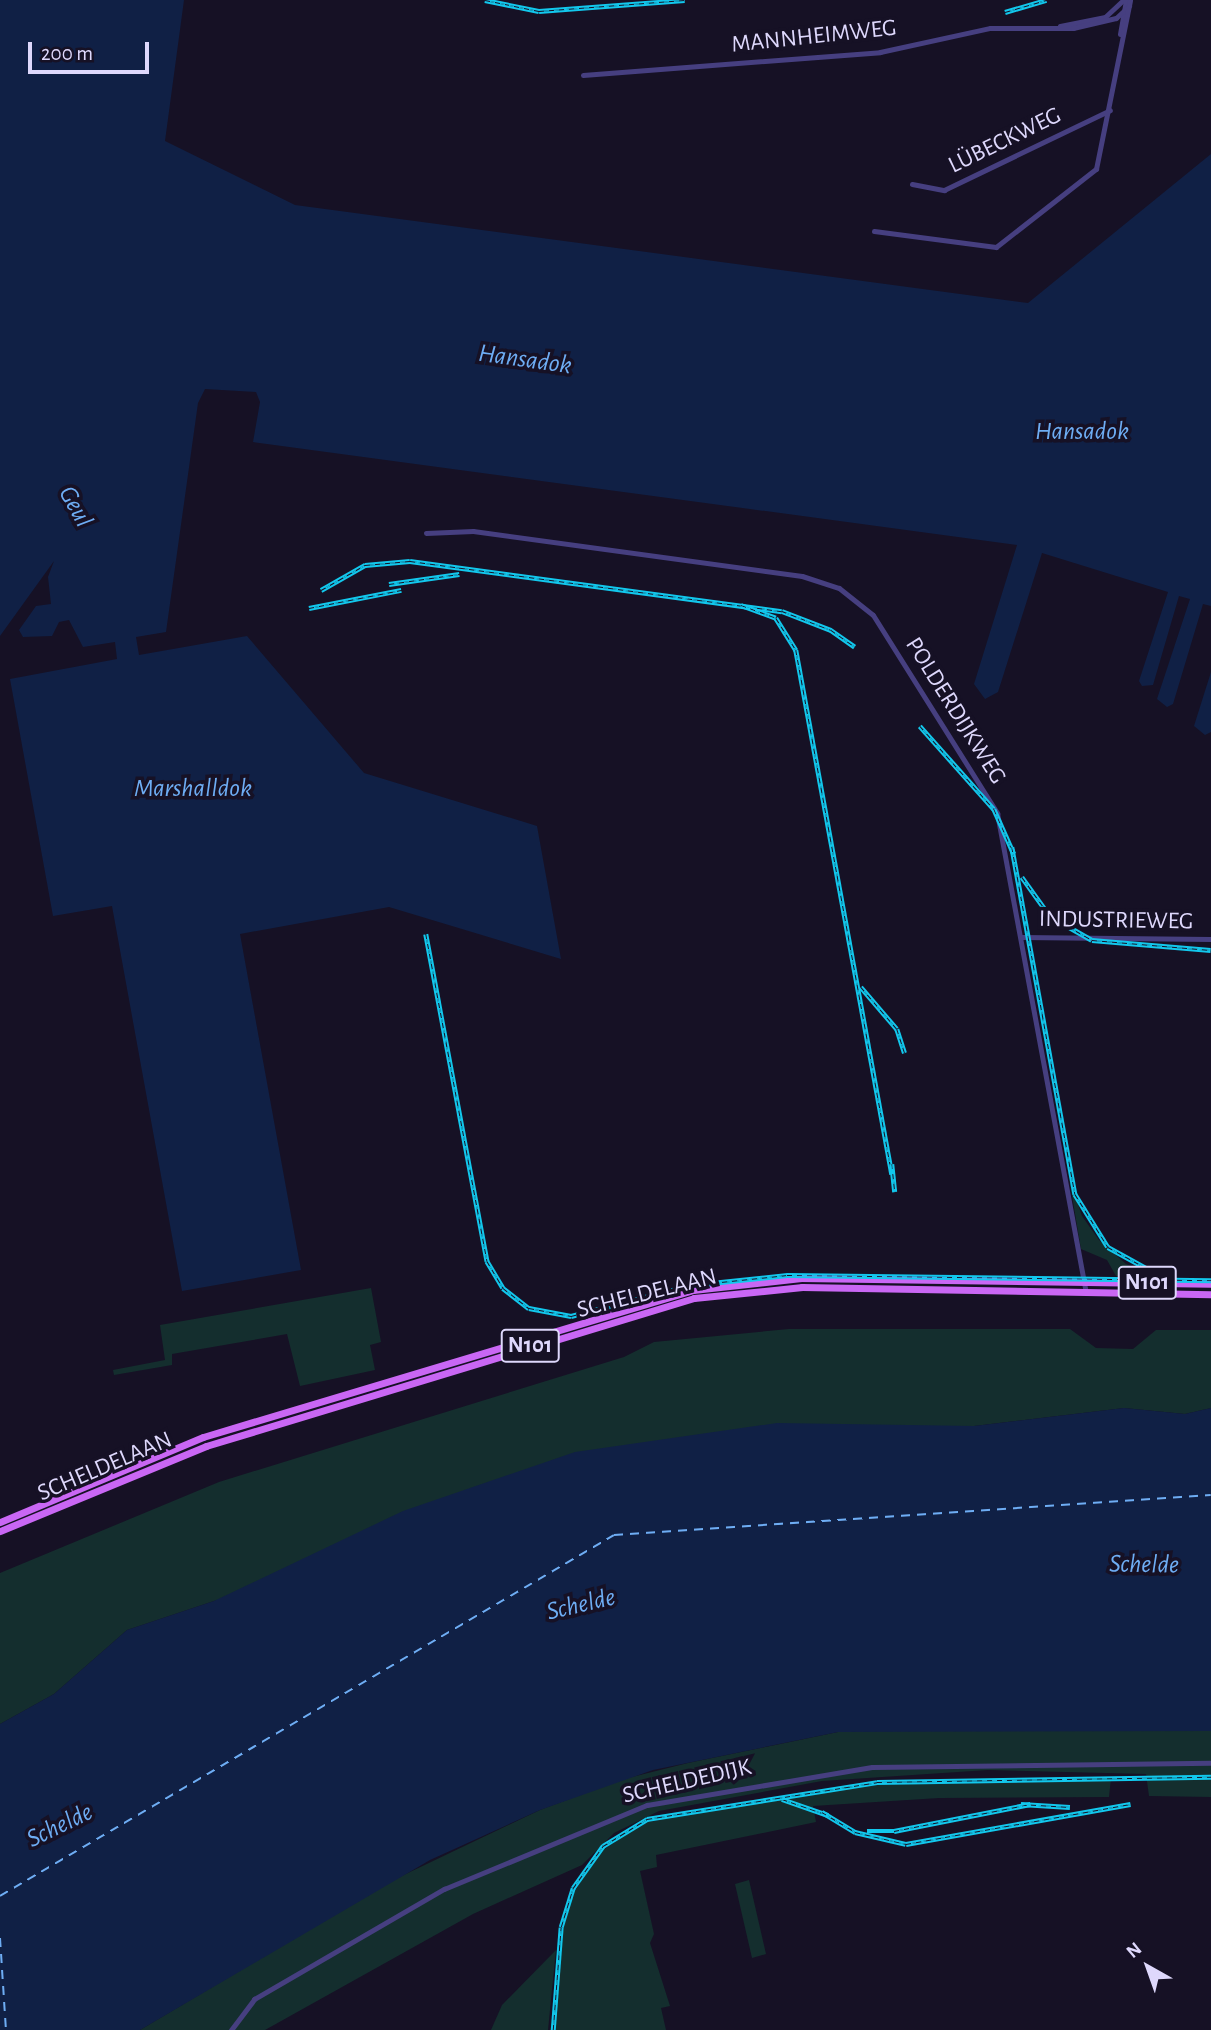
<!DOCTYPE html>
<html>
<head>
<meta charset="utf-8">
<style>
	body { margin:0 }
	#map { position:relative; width:1211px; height:2030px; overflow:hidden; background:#161125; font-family:"Alegreya Sans",sans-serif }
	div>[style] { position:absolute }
	.green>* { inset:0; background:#142e2e }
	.water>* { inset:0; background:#102045 }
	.ferry>* { height:2px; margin-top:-1px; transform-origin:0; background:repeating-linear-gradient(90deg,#6eadf4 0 9px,transparent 0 16px) }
	.minor>* { height:5px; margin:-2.5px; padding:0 2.5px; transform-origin:2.5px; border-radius:2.5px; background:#463f80 }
	.major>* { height:7px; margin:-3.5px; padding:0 3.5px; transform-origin:3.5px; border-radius:3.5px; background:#c967f4 }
	.rail>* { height:4.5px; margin-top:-2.25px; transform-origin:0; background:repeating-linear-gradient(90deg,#161125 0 5px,#12c8ed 0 10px); box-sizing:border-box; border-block:2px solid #12c8ed }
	span { translate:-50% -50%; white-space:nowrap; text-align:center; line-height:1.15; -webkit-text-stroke:7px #161125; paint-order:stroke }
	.shield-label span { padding:2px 5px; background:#161125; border:2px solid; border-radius:5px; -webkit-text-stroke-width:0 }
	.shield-label { font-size:23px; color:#ded8fc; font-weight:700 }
	.street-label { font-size:24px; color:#ded8fc }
	.water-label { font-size:26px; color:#6eadf4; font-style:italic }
	.north { position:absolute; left:1113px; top:1932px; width:70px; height:70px; -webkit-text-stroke:5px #161125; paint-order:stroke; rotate:320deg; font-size:19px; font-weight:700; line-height:28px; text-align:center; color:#ded8fc }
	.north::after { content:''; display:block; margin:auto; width:24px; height:32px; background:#ded8fc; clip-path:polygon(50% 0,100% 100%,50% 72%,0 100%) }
	.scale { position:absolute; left:28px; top:42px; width:121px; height:32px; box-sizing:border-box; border:4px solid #ded8fc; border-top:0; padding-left:9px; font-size:21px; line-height:24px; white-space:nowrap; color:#ded8fc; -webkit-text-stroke:5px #161125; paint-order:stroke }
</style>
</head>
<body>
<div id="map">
	<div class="green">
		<div style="clip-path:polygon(1069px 1178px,1082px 1216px,1099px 1240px,1126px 1264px,1159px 1277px,1116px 1276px,1107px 1260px,1081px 1249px)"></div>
		<div style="clip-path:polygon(371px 1288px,381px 1342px,370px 1345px,375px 1370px,300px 1386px,287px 1334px,172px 1354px,172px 1365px,114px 1375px,113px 1370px,165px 1360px,160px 1325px)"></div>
		<div style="clip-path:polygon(789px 1329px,1070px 1329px,1096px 1348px,1133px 1349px,1156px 1330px,1211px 1330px,1211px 1408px,1185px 1414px,1124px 1408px,974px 1426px,214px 1601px,127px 1630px,54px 1694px,0 1724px,0 1573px,219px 1482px,624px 1357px,654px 1342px)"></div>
		<div style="clip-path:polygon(908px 1728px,1211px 1731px,1211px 1797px,1149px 1796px,1146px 1774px,988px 1770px,822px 1781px,659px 1811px,614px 1833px,582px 1865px,473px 1914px,265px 2030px,140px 2030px,387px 1883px,540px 1810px,620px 1780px,688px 1763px,838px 1732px)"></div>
		<div style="clip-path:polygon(1111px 1778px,1109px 1797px,939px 1798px,813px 1806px,816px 1822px,656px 1855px,657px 1867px,640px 1871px,654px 1934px,650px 1943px,670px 2006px,661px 2008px,666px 2030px,555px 2030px,563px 1931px,573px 1894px,600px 1852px,643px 1823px,848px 1786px)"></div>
		<div style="clip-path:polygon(749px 1880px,766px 1954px,752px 1958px,735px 1884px)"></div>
		<div style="clip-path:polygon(556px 1950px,548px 2030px,491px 2030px,502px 2005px)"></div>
	</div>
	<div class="water">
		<div style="clip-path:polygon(0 0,184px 0,165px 141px,295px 205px,1028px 303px,1211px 154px,1211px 606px,1203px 604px,1173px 704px,1167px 707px,1157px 699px,1190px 599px,1179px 596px,1153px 685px,1142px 686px,1139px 681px,1168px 592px,1042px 553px,998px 692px,985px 699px,974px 684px,1017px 545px,253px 442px,260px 402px,256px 392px,205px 389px,198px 403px,166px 632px,136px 637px,139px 655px,247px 636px,364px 773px,537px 826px,561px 959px,389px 907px,240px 934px,301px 1270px,182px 1291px,112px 906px,53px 916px,10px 679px,117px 659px,115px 642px,83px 647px,69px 620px,59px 622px,52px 636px,23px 637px,19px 630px,36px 606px,51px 604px,48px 577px,54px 561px,0 636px)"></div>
		<div style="clip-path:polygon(1211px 672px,1211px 732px,1205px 735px,1194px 726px)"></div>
		<div style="clip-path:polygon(1124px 1408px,1185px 1414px,1211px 1408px,1211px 1731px,838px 1732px,653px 1770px,540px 1810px,430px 1860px,140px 2030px,0 2030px,0 1724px,54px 1694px,127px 1630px,214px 1601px,403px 1511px,575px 1452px,777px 1423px,974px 1426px)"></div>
	</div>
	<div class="ferry">
		<div style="left:0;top:1896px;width:712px;rotate:-30.45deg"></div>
		<div style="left:614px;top:1535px;width:598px;rotate:-3.83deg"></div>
		<div style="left:0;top:1938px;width:92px;rotate:86.3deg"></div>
	</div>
	<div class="minor">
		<div style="left:1060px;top:26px;width:46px;rotate:-11.3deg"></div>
		<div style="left:1105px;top:17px;width:25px;rotate:-43deg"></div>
		<div style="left:1120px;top:34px;width:35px;rotate:-80deg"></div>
		<div style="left:583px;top:75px;width:298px;rotate:-4.4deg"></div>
		<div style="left:880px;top:52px;width:113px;rotate:-12.3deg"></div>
		<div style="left:990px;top:28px;width:83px"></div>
		<div style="left:1073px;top:28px;width:44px;rotate:-13.1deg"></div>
		<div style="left:1116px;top:18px;width:18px;rotate:-43deg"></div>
		<div style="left:912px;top:184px;width:33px;rotate:11deg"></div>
		<div style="left:944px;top:190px;width:184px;rotate:-25.7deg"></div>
		<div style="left:874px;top:231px;width:123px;rotate:7.5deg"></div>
		<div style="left:996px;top:247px;width:127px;rotate:-38deg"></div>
		<div style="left:1096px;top:169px;width:172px;rotate:-78.6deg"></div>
		<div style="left:426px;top:533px;width:47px;rotate:-2.4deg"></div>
		<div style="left:473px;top:531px;width:332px;rotate:7.8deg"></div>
		<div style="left:802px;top:576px;width:39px;rotate:18deg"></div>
		<div style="left:839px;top:588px;width:43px;rotate:38.5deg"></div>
		<div style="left:873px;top:615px;width:234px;rotate:57.9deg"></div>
		<div style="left:997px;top:813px;width:485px;rotate:79.5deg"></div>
		<div style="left:1021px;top:937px;width:190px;rotate:0.6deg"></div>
		<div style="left:231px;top:2030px;width:39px;rotate:-53deg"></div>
		<div style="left:254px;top:1999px;width:220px;rotate:-30.1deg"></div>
		<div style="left:444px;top:1889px;width:220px;rotate:-22.5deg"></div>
		<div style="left:647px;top:1805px;width:228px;rotate:-9.6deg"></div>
		<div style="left:872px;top:1767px;width:339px;rotate:-0.7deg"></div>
	</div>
	<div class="major">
		<div style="left:0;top:1522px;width:220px;rotate:-22.7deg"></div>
		<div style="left:203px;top:1437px;width:512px;rotate:-16.7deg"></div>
		<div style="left:693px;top:1290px;width:109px;rotate:-6.3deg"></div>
		<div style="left:801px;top:1278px;width:410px;rotate:0.8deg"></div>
		<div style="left:0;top:1531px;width:223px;rotate:-22.4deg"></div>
		<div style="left:206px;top:1446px;width:510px;rotate:-16.87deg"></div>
		<div style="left:694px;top:1298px;width:109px;rotate:-5.8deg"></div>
		<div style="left:802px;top:1287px;width:409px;rotate:1deg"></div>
	</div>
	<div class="rail">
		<div style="left:485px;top:0;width:55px;rotate:11.5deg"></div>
		<div style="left:539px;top:11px;width:146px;rotate:-4.3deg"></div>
		<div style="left:1005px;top:12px;width:43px;rotate:-16.3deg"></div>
		<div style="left:389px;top:584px;width:71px;rotate:-8.1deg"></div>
		<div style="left:321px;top:590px;width:51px;rotate:-29.6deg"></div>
		<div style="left:365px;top:565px;width:45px;rotate:-5.1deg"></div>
		<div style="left:410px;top:561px;width:375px;rotate:7.7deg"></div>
		<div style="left:782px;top:611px;width:53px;rotate:21.2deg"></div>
		<div style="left:831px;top:630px;width:29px;rotate:35deg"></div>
		<div style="left:741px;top:605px;width:37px;rotate:20deg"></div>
		<div style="left:776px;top:618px;width:38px;rotate:58deg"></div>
		<div style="left:796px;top:650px;width:533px;rotate:79.62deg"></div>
		<div style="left:309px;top:608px;width:94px;rotate:-11.1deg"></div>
		<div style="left:920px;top:726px;width:111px;rotate:48.3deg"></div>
		<div style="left:994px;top:809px;width:49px;rotate:66deg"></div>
		<div style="left:1012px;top:847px;width:353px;rotate:79.7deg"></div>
		<div style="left:1075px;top:1194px;width:62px;rotate:58.1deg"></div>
		<div style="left:1108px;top:1247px;width:58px;rotate:28.8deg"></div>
		<div style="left:1022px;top:877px;width:48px;rotate:54.3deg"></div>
		<div style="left:1050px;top:916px;width:48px;rotate:29.7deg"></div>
		<div style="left:1092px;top:940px;width:119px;rotate:4.8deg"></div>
		<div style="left:426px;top:934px;width:333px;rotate:79.4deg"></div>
		<div style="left:487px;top:1261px;width:31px;rotate:59deg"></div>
		<div style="left:503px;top:1288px;width:33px;rotate:38deg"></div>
		<div style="left:529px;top:1308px;width:43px;rotate:10.8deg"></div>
		<div style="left:571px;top:1316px;width:125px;rotate:-14.4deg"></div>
		<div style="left:692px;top:1285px;width:96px;rotate:-6deg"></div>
		<div style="left:787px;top:1275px;width:424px;rotate:0.7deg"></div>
		<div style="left:861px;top:987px;width:55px;rotate:49.4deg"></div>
		<div style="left:897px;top:1029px;width:25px;rotate:72deg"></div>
		<div style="left:892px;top:1164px;width:28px;rotate:84deg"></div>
		<div style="left:782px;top:1799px;width:49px;rotate:19.2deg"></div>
		<div style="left:1021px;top:1804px;width:49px;rotate:3.5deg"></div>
		<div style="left:822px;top:1812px;width:39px;rotate:31deg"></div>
		<div style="left:855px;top:1832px;width:52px;rotate:13.2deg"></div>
		<div style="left:906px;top:1844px;width:228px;rotate:-10.1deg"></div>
		<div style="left:867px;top:1831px;width:27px"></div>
		<div style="left:894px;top:1831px;width:139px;rotate:-11.2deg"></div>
		<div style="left:553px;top:2030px;width:103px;rotate:-85.6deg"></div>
		<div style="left:561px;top:1927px;width:41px;rotate:-72.9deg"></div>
		<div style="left:573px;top:1888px;width:52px;rotate:-54.5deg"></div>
		<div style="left:603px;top:1846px;width:52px;rotate:-31.5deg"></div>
		<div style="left:647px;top:1819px;width:233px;rotate:-9.1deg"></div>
		<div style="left:877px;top:1782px;width:334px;rotate:-0.9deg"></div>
	</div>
	<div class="shield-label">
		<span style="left:1147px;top:1283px">N101</span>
		<span style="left:530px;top:1346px">N101</span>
	</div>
	<div class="street-label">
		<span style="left:814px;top:37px;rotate:-6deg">MANNHEIMWEG</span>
		<span style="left:1005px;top:141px;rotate:-26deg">LÜBECKWEG</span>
		<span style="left:955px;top:711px;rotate:58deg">POLDERDIJKWEG</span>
		<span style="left:1116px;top:921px;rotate:1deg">INDUSTRIEWEG</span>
		<span style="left:647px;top:1294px;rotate:-14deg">SCHELDELAAN</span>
		<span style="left:105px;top:1467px;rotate:-23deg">SCHELDELAAN</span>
		<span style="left:687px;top:1782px;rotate:-13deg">SCHELDEDIJK</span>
	</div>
	<div class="water-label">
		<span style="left:525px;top:360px;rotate:8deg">Hansadok</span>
		<span style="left:1082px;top:432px">Hansadok</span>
		<span style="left:75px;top:507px;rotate:61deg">Geul</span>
		<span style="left:193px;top:789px">Marshalldok</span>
		<span style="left:1144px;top:1565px;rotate:1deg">Schelde</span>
		<span style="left:581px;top:1605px;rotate:-13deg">Schelde</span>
		<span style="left:60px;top:1826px;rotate:-26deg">Schelde</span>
	</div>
	<div class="north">N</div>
	<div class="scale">200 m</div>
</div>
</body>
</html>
